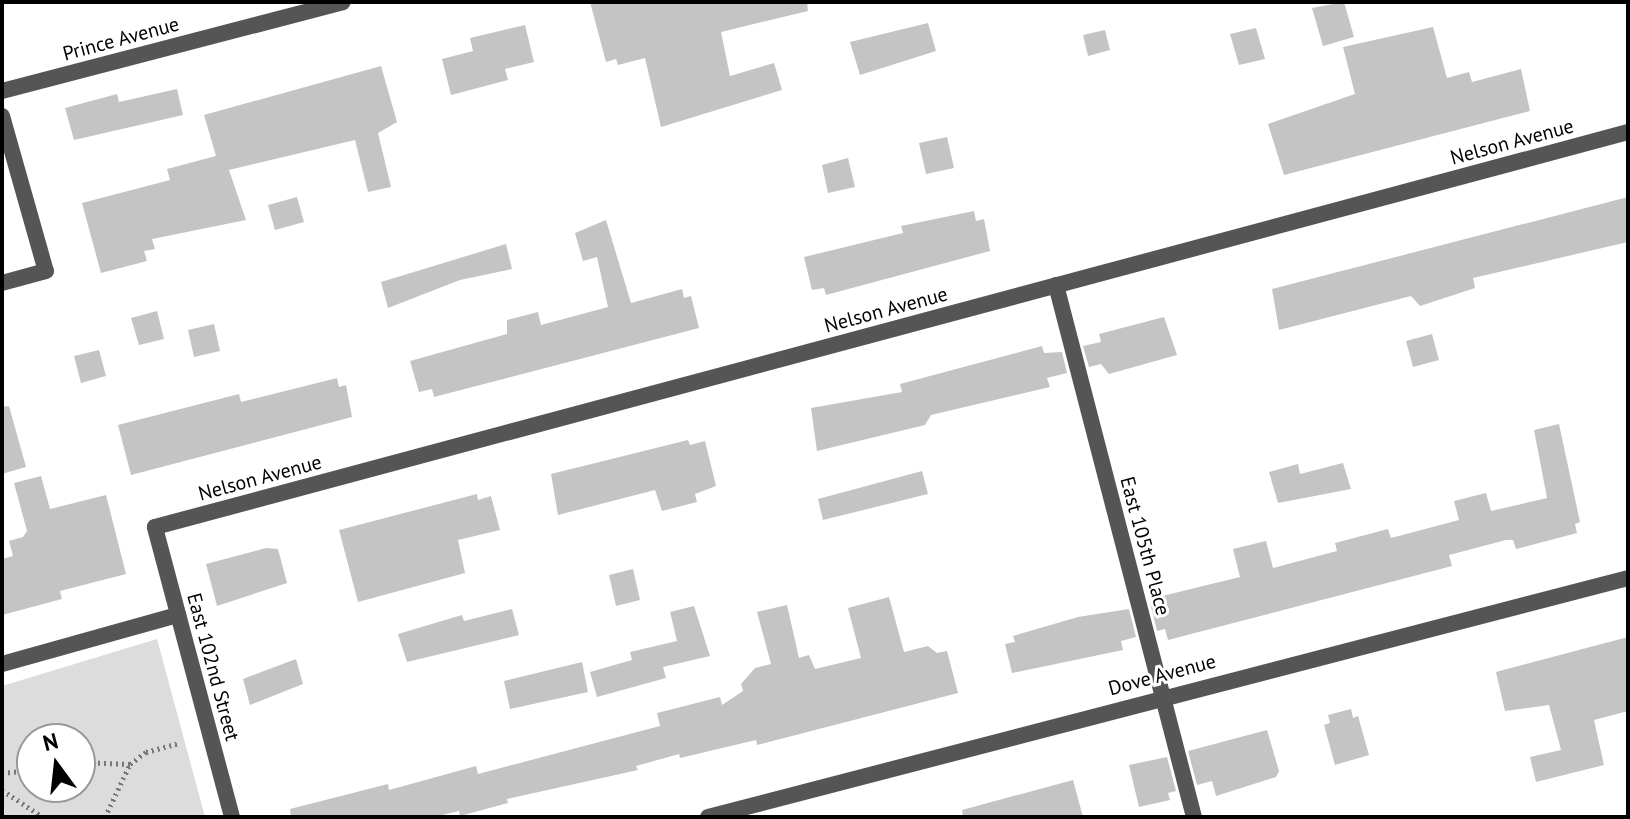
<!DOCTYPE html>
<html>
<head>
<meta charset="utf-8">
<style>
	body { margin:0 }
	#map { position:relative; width:1630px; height:819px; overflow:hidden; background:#fff; font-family:"PT Sans",sans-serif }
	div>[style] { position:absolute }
	.green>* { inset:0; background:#dcdcdc }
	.building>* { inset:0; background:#c4c4c4 }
	.path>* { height:5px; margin-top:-2.5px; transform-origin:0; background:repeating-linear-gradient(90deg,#777 0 2px,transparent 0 6px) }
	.street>* { height:16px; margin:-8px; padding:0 8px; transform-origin:8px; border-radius:8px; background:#555 }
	span { translate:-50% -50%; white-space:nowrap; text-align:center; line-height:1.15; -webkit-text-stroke:6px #fff; paint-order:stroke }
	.street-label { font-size:20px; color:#000 }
	.frame { position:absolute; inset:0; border:4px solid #000; pointer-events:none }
	.north { position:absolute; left:16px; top:723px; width:80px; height:80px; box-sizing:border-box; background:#fff; border:2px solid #999; border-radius:50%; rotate:345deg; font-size:22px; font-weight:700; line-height:32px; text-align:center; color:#000 }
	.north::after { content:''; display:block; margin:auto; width:28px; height:36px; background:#000; clip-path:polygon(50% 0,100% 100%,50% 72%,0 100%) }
</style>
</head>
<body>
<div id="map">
	<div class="green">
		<div style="clip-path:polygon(evenodd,157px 639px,205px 817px,2px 817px,2px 686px,157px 639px,32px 739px,80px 739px,80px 787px,32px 787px,32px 739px)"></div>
	</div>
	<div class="building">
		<div style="clip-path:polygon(590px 2px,807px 2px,808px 11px,721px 32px,730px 76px,774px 63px,782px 90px,661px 127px,645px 58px,618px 65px,616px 59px,606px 62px)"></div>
		<div style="clip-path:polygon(1344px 2px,1354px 37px,1323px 46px,1312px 8px)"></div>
		<div style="clip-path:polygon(928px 23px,936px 51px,860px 75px,850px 42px)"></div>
		<div style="clip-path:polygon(525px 25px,534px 62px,505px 69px,508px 80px,451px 95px,442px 59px,473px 51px,470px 38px)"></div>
		<div style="clip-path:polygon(1433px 27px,1447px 78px,1469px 72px,1472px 82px,1521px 69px,1530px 111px,1284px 175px,1268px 124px,1355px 94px,1343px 47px)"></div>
		<div style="clip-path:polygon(1256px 28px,1265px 59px,1239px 65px,1230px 34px)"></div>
		<div style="clip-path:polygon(1105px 30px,1110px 50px,1088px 56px,1083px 35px)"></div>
		<div style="clip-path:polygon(381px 66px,397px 122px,378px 133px,391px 187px,368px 192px,355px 140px,229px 170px,246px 220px,152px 239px,155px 249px,144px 251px,147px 261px,101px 273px,82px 203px,170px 180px,167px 169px,216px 156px,204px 115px)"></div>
		<div style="clip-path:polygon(177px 89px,183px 115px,74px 140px,65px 108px,117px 94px,119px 102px)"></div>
		<div style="clip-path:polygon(947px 137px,954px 168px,926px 174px,919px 143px)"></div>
		<div style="clip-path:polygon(848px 158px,855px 187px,828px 193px,822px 165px)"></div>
		<div style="clip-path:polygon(297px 197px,304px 222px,275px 230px,268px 205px)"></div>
		<div style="clip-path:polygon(1628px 197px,1628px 242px,1473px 278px,1475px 288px,1420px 306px,1411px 296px,1279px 330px,1272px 289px)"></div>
		<div style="clip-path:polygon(974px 211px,976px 221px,984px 219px,990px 251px,826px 295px,824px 288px,812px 290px,804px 257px,903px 233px,901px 226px)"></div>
		<div style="clip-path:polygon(606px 220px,631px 303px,682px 289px,684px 298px,691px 296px,699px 328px,434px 397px,432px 389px,419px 392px,410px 361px,507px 334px,507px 320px,538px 312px,541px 325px,608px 307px,597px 257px,583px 261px,575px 233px)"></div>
		<div style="clip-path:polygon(506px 244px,512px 269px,460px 280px,388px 308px,381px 282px)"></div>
		<div style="clip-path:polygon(157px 311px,164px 339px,139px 345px,131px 318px)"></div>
		<div style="clip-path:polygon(1164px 317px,1177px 355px,1109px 374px,1101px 364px,1089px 367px,1083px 346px,1101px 342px,1099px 334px)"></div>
		<div style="clip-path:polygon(214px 324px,220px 351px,194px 357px,188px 330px)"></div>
		<div style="clip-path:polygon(1432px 334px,1439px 360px,1413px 367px,1406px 341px)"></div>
		<div style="clip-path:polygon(1042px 346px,1044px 353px,1062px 352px,1067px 373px,1047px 378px,1050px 387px,931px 415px,925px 425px,817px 451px,811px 408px,902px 392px,900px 384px)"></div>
		<div style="clip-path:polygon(99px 350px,106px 376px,81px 383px,74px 356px)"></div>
		<div style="clip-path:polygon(337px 378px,339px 387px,346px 385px,352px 417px,131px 475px,118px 425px,239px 394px,241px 402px)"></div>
		<div style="clip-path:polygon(9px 406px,26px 467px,2px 474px,2px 407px)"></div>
		<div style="clip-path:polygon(1559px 424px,1580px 522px,1575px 524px,1577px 533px,1516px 549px,1513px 540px,1506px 540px,1449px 555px,1452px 566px,1168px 640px,1165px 629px,1157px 631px,1150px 603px,1158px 597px,1240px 577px,1233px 549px,1266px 541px,1273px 568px,1337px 551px,1335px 543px,1388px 529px,1391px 538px,1459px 520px,1454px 501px,1486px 493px,1491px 511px,1547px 498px,1534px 430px)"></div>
		<div style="clip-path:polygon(688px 440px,690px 445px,705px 441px,716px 486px,695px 494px,697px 502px,662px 511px,655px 490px,558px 515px,551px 474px)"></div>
		<div style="clip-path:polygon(1343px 463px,1351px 489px,1278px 503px,1269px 472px,1298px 464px,1300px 474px)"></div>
		<div style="clip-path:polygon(922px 471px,928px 494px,823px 520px,818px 499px)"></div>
		<div style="clip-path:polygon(41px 476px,50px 509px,106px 495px,126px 574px,60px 591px,62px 599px,2px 615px,2px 559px,13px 556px,9px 541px,23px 537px,27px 531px,14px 483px)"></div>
		<div style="clip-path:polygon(477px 494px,478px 500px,491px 496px,500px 530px,458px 540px,465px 573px,358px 602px,339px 530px)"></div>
		<div style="clip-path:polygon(266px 548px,278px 549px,287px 583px,217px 606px,206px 564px)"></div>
		<div style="clip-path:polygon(633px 569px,640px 600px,616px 606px,609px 575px)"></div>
		<div style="clip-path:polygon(889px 597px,904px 652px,928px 646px,937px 653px,947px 651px,958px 693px,757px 745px,756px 740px,680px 758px,679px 754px,636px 766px,638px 770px,507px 799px,508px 803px,460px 816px,459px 811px,434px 817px,291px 817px,290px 809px,388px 784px,389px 790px,476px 766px,478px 774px,660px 726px,657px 713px,720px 697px,722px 705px,743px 691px,741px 684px,755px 668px,771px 664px,757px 612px,787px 605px,799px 658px,809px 655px,815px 669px,861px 658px,848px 608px)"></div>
		<div style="clip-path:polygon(694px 606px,710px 656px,663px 667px,666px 678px,597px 697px,590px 672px,632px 660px,630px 652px,677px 641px,670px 612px)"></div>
		<div style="clip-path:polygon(512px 609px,519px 635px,407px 662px,398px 634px,462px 615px,464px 621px)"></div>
		<div style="clip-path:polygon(1129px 609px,1136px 637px,1121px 641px,1123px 650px,1012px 673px,1005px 644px,1015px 642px,1013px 636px,1078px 617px)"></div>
		<div style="clip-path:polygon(1628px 637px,1628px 711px,1594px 720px,1604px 765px,1536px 782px,1530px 757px,1561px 750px,1549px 705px,1505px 711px,1496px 672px)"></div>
		<div style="clip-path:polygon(296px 659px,303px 684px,250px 705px,243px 679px)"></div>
		<div style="clip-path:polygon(582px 662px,588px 692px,510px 709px,504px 681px)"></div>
		<div style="clip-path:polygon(1351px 709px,1353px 718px,1358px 716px,1369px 755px,1335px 765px,1324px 725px,1330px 723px,1328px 715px)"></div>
		<div style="clip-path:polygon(1267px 730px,1279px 771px,1276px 777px,1216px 796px,1212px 781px,1197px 785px,1188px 751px)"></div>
		<div style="clip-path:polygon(1167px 757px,1176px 791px,1168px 793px,1170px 800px,1139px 807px,1129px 765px)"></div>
		<div style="clip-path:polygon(1073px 780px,1083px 817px,963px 817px,962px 810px)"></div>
	</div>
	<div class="path">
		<div style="left:80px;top:762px;width:50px;rotate:2.3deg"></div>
		<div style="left:2px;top:773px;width:30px;rotate:-6deg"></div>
		<div style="left:2px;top:790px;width:49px;rotate:33.4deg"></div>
		<div style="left:105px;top:817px;width:59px;rotate:-64.7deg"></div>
		<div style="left:130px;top:764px;width:20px;rotate:-37deg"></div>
		<div style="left:146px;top:752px;width:34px;rotate:-15deg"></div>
	</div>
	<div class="street">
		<div style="left:2px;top:91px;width:352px;rotate:-14.6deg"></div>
		<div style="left:2px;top:116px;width:161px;rotate:74.2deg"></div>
		<div style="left:46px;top:271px;width:46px;rotate:164.7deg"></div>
		<div style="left:1056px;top:285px;width:550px;rotate:75.46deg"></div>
		<div style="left:2px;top:664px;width:183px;rotate:-15.6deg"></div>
		<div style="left:232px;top:817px;width:300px;rotate:-104.9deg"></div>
		<div style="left:155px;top:527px;width:1525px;rotate:-15.01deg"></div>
		<div style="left:708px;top:817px;width:951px;rotate:-14.56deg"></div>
	</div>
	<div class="street-label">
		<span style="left:121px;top:39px;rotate:-15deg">Prince Avenue</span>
		<span style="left:1512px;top:142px;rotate:-15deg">Nelson Avenue</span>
		<span style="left:886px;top:310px;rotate:-15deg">Nelson Avenue</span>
		<span style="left:260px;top:478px;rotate:-15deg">Nelson Avenue</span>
		<span style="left:1145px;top:546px;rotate:75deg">East 105th Place</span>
		<span style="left:213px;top:667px;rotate:75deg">East 102nd Street</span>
		<span style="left:1162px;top:675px;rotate:-15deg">Dove Avenue</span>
	</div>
	<div class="frame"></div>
	<div class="north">N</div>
</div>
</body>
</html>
